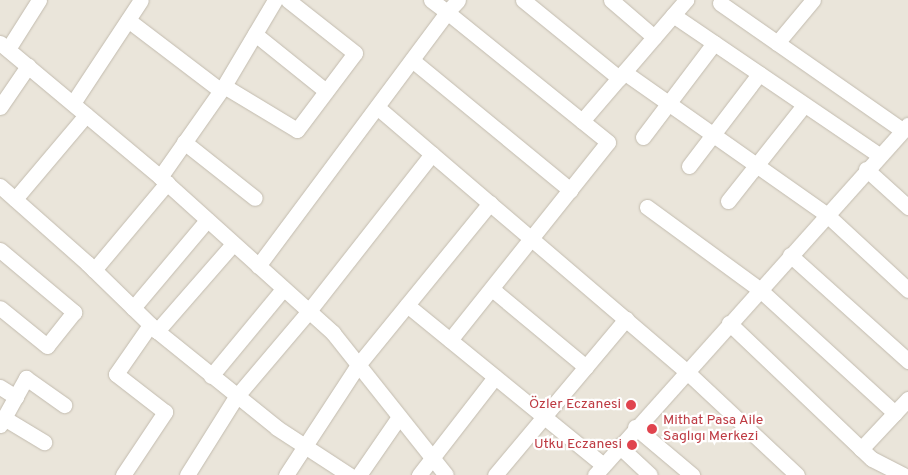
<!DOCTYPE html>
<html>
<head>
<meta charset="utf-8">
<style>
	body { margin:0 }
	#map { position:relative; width:908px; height:475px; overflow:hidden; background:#f6f3ec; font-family:Overpass,sans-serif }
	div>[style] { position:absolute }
	.residential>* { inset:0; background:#eae5da }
	.roads { filter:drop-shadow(0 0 1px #c2bbae) drop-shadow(0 0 1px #c2bbae) }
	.minor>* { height:15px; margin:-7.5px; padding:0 7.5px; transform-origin:7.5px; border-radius:7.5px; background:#fff }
	.dots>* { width:14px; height:14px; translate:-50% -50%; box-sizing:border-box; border:2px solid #fff; border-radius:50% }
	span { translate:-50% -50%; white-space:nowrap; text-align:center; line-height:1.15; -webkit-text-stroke:4.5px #fff; paint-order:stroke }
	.health-label { font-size:14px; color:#be3a42 }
	.right { translate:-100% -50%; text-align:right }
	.left { translate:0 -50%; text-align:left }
</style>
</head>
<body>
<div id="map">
	<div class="residential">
		<div style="clip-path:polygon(0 0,908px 0,908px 475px,0 475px)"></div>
	</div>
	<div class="roads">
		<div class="minor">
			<div style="left:275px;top:0;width:100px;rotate:120.7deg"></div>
			<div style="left:224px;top:86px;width:111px;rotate:125.1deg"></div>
			<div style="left:160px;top:177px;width:233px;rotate:42deg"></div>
			<div style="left:333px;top:333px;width:181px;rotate:51.5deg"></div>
			<div style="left:523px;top:0;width:124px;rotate:39.1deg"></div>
			<div style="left:611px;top:0;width:57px;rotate:40.7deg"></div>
			<div style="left:720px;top:3px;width:222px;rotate:34.9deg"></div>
			<div style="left:673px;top:15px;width:249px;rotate:34.2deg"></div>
			<div style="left:128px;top:20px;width:116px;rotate:37.3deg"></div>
			<div style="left:255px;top:34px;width:91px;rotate:38.8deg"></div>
			<div style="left:0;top:43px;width:209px;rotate:39.9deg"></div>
			<div style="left:777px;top:43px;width:56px;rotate:-50.1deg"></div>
			<div style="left:8px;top:49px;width:58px;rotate:-57.7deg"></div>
			<div style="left:412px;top:60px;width:205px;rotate:39.4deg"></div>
			<div style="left:624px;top:72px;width:247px;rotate:35.1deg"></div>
			<div style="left:826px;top:214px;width:112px;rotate:42.8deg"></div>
			<div style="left:224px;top:86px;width:85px;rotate:31.1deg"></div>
			<div style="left:297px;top:130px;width:96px;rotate:-53deg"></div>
			<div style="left:355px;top:53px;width:85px;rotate:-141.7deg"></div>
			<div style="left:73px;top:103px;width:123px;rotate:-56.6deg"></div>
			<div style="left:0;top:107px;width:50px;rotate:-55.7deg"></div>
			<div style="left:377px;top:107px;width:406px;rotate:40.5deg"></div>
			<div style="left:686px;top:371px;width:152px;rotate:43.1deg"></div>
			<div style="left:582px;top:121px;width:160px;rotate:-49.3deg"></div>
			<div style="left:643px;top:137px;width:118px;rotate:-52.9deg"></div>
			<div style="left:184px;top:142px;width:90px;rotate:38.3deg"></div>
			<div style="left:689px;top:166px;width:116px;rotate:-52.7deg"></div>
			<div style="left:866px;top:169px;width:57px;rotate:42.1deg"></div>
			<div style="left:0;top:186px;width:116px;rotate:41.5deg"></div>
			<div style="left:87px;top:263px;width:98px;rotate:44.2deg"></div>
			<div style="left:157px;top:331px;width:154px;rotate:38.9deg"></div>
			<div style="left:277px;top:428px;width:86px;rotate:33.1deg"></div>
			<div style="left:15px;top:199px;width:110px;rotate:-49.8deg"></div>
			<div style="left:728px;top:201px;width:122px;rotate:-51.6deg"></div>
			<div style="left:647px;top:207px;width:139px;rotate:36.2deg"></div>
			<div style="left:759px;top:289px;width:184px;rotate:42.4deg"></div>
			<div style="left:0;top:250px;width:97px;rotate:40deg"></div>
			<div style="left:74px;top:312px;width:43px;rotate:128.5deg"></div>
			<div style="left:47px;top:346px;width:60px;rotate:-141deg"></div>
			<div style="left:790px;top:255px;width:159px;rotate:41.9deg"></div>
			<div style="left:258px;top:266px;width:317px;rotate:-53.3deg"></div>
			<div style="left:447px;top:12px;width:20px;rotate:-143deg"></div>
			<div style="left:94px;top:270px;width:114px;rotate:-50deg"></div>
			<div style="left:492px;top:289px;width:122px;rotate:39.7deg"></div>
			<div style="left:407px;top:305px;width:253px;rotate:39.2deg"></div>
			<div style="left:133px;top:308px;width:115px;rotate:-49.9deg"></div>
			<div style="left:729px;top:323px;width:197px;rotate:43.6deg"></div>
			<div style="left:872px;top:459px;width:35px;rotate:27deg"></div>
			<div style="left:157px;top:331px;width:116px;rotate:-48.9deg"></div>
			<div style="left:450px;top:340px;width:253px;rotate:-51.4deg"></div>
			<div style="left:608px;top:142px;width:207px;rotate:-141.1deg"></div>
			<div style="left:447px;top:12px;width:16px;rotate:-47deg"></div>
			<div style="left:211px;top:376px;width:113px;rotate:-50.4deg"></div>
			<div style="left:0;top:387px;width:19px;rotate:32deg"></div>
			<div style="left:4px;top:418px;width:47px;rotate:31deg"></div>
			<div style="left:0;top:425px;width:54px;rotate:-61deg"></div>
			<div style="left:26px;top:378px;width:47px;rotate:35.4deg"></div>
			<div style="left:635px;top:427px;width:75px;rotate:40.1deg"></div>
			<div style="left:619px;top:446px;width:42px;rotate:43.1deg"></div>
			<div style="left:861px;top:449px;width:69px;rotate:-46.8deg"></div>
			<div style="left:123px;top:475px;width:76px;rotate:-56.3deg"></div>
			<div style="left:165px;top:412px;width:62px;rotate:-142.2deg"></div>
			<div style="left:116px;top:374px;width:60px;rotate:-55.2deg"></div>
			<div style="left:187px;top:475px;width:92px;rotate:-57.9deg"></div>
			<div style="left:236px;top:397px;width:111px;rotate:-49.7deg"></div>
			<div style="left:308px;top:312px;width:201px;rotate:-51.9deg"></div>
			<div style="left:286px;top:475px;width:131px;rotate:-56.8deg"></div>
			<div style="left:358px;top:365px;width:209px;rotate:-50.8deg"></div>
			<div style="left:359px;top:475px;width:70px;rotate:-55.4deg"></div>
			<div style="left:419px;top:475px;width:124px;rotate:-52.2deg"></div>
			<div style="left:495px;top:475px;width:204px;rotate:-50deg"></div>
			<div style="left:595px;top:475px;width:470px;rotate:-48.2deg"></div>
		</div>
	</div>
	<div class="dots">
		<div style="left:631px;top:405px;background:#e0444e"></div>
		<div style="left:652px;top:429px;background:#e0444e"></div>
		<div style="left:632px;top:445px;background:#e0444e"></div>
	</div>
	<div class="health-label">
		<span class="right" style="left:621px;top:405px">Özler Eczanesi</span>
		<span class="left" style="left:663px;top:429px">Mithat Pasa Aile<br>Saglıgı Merkezi</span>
		<span class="right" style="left:622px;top:445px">Utku Eczanesi</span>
	</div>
</div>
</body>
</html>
